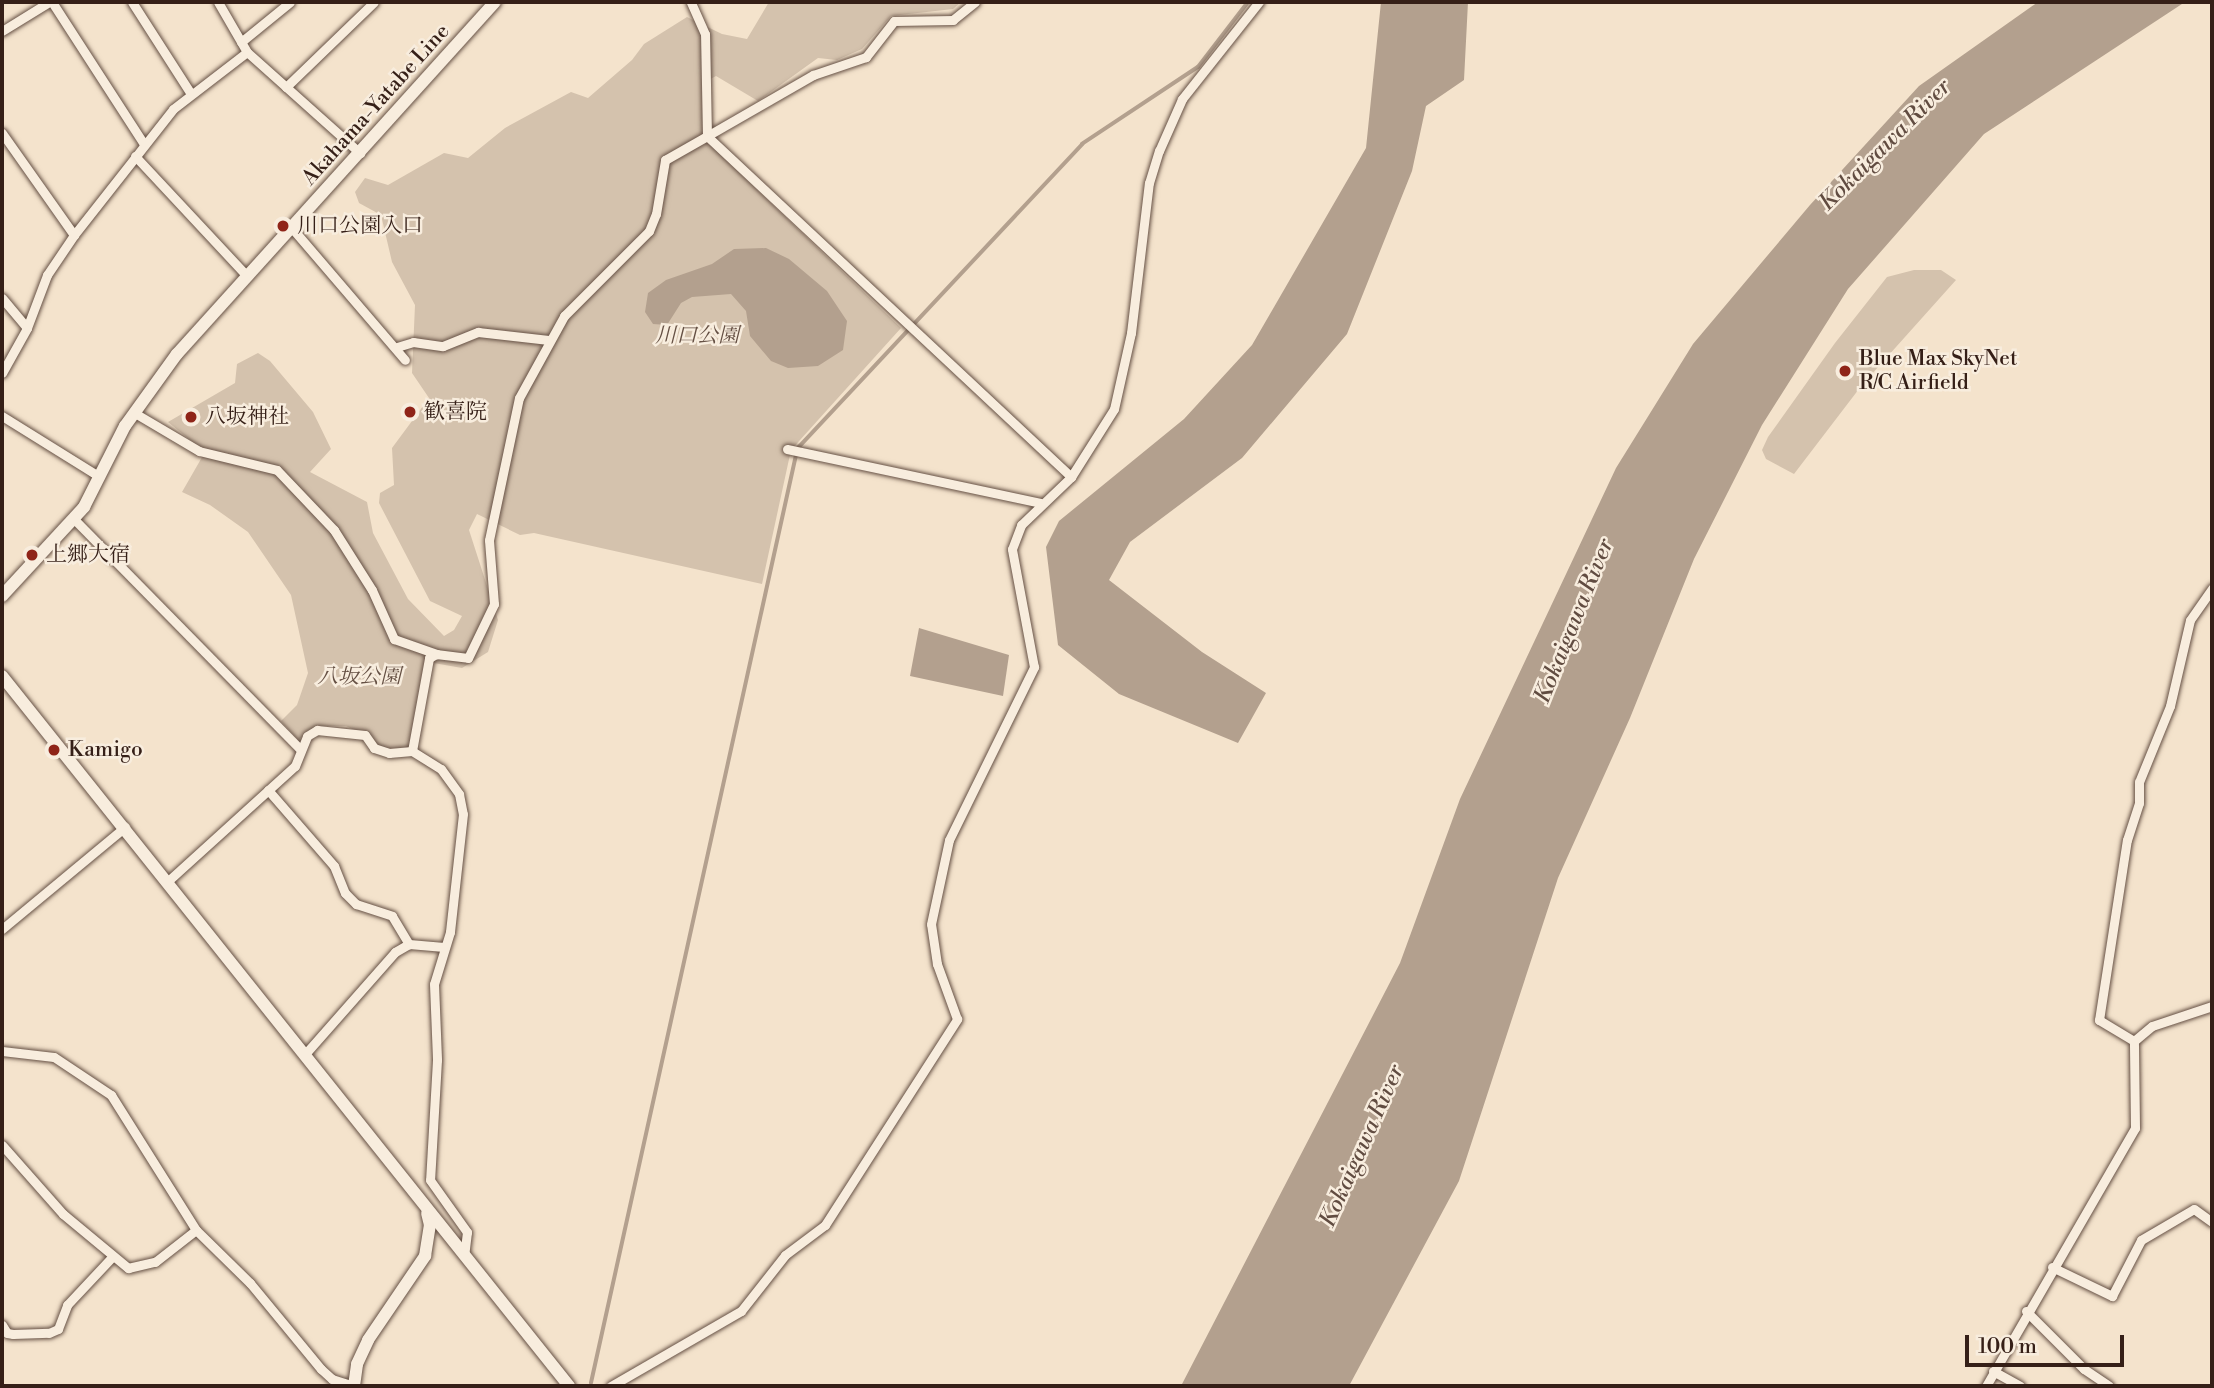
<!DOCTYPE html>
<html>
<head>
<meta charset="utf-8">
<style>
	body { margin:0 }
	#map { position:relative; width:2214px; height:1388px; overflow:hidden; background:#f4e3cc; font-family:"Libre Bodoni","Noto Serif JP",serif }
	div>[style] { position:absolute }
	.green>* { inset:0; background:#d4c2ad }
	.water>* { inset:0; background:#b3a08e }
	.stream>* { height:3.5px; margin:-1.75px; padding:0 1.75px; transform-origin:1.75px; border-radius:1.75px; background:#b3a08e }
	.roads { filter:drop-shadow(0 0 2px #655044) drop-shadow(0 0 2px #655044) }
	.street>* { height:9px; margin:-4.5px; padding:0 4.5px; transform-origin:4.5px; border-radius:4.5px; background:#f8edde }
	.secondary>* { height:12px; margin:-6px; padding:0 6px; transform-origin:6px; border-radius:6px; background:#f8edde }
	.dots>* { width:19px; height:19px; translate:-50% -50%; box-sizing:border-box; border:4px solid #f8edde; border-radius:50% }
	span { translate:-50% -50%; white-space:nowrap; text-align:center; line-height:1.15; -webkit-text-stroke:5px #f8edde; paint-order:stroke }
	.street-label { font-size:21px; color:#351f17 }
	.poi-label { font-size:21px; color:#351f17 }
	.left { translate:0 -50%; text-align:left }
	.park-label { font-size:21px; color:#655044; font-style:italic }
	.water-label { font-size:23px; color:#614c41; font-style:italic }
	.frame { position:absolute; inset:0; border:4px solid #351f17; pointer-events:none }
	.scale { position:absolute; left:1965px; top:1335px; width:159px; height:32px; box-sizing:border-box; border:4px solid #351f17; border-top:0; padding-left:9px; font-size:21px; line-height:24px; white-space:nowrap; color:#351f17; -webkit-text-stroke:5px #f8edde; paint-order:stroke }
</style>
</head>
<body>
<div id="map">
	<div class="green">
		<div style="clip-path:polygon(769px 2px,961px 2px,953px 9px,891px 16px,862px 49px,837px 60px,818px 58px,758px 101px,716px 76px,705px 82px,703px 138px,901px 328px,791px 450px,762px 584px,534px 533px,520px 535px,477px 514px,469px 530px,498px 620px,488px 652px,462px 668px,428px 662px,412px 751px,374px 748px,365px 735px,346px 726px,317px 726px,298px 740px,281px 721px,297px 705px,308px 673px,291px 595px,248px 532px,210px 505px,182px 492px,205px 452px,168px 422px,235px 383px,237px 364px,258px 353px,270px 361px,313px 412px,331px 449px,310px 472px,367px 502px,373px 533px,408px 599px,444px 636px,454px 630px,462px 616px,430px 601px,379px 503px,380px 493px,394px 485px,392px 448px,429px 398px,412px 373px,415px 305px,392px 262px,381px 215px,359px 203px,355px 192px,365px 178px,388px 185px,444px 153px,468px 158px,505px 128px,571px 92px,588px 98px,632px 60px,644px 44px,687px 17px,722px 34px,747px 39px)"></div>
		<div style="clip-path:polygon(1914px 270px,1941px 270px,1956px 280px,1862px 385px,1794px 474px,1766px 459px,1762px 450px,1768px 437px,1835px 343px,1887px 277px)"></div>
	</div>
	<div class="water">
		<div style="clip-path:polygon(1381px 2px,1468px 2px,1464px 80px,1426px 106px,1412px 171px,1347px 334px,1242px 458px,1130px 542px,1109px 580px,1202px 652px,1266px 693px,1238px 743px,1119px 694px,1058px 645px,1046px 547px,1059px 521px,1184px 419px,1252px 345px,1366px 148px)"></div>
		<div style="clip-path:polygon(2038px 2px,2185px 2px,1984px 134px,1848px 289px,1762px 425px,1694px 559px,1630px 718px,1558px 878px,1459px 1181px,1349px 1386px,1181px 1386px,1400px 963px,1460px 799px,1616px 468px,1693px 344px,1810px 205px,1919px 86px)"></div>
		<div style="clip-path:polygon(766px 248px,789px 259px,827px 291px,847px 321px,843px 350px,818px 366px,788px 368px,771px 361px,750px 336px,746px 311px,731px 294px,692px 297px,681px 303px,667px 325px,653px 324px,645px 312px,648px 293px,666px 280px,712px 264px,734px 249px)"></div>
		<div style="clip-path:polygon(919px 628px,1009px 655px,1003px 696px,910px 676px)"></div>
	</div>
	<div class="stream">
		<div style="left:798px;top:448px;width:416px;rotate:-46.9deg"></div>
		<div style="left:1082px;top:144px;width:139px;rotate:-33.6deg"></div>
		<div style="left:1198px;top:67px;width:82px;rotate:-52.4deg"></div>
		<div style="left:591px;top:1383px;width:950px;rotate:-77.54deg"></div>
	</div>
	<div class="roads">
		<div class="street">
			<div style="left:52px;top:2px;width:169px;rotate:57.1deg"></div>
			<div style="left:132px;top:2px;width:109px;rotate:57.3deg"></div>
			<div style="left:218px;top:2px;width:58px;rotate:59.9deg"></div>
			<div style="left:247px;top:52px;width:152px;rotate:41.8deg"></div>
			<div style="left:975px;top:2px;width:28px;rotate:141deg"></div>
			<div style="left:953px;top:20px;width:59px;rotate:179deg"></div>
			<div style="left:894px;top:21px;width:46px;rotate:127.9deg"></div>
			<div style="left:866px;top:57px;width:56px;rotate:161.2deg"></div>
			<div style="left:813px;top:75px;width:122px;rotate:150.1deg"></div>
			<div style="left:707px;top:136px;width:499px;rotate:43.1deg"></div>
			<div style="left:2px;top:31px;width:55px;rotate:-31.7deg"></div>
			<div style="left:241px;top:42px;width:63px;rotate:-39.2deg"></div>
			<div style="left:286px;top:87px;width:122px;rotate:-44deg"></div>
			<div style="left:2px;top:133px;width:125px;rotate:54.8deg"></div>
			<div style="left:135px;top:156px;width:164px;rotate:47deg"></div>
			<div style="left:291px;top:227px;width:175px;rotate:49.4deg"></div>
			<div style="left:2px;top:298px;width:39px;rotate:50deg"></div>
			<div style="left:397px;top:347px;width:17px;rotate:-17deg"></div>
			<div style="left:413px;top:342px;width:30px;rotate:8deg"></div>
			<div style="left:443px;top:346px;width:38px;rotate:-22deg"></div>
			<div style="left:478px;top:332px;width:71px;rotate:6.4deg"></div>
			<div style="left:2px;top:373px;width:51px;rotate:-60.9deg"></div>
			<div style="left:27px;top:328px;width:57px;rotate:-69.3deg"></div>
			<div style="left:47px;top:275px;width:48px;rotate:-56deg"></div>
			<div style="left:74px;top:235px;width:160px;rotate:-51.8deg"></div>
			<div style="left:173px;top:109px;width:93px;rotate:-37.6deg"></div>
			<div style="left:133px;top:412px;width:77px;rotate:30.6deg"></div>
			<div style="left:199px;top:451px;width:80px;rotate:13.7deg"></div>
			<div style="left:277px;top:470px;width:83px;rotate:46.5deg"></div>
			<div style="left:334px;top:530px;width:71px;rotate:57.7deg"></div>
			<div style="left:372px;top:590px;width:54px;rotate:65.8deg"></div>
			<div style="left:394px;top:639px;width:46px;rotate:19.2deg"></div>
			<div style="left:2px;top:416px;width:115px;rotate:31.9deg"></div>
			<div style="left:787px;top:449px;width:259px;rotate:12deg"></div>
			<div style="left:74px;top:519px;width:322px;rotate:45.5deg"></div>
			<div style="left:412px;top:751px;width:95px;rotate:-79.6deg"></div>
			<div style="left:429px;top:658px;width:8px;rotate:-30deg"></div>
			<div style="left:436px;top:654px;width:32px;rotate:7deg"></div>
			<div style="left:468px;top:658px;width:60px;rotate:-64.3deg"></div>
			<div style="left:494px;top:604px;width:64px;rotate:-94.5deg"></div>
			<div style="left:489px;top:540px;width:145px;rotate:-78.1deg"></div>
			<div style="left:519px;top:398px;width:94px;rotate:-61.2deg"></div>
			<div style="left:564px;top:316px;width:120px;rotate:-45deg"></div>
			<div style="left:649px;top:231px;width:18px;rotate:-68deg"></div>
			<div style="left:656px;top:214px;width:55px;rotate:-80.5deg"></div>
			<div style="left:665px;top:160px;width:48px;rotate:-29.7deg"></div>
			<div style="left:707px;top:136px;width:102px;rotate:-91.1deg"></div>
			<div style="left:705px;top:34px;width:35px;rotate:-114deg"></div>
			<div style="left:268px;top:790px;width:101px;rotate:49deg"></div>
			<div style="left:334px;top:866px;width:29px;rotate:68deg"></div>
			<div style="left:345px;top:893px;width:16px;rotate:45deg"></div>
			<div style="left:356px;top:904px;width:38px;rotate:18deg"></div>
			<div style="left:392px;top:916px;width:33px;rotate:59deg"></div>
			<div style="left:168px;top:881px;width:171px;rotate:-42.2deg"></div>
			<div style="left:295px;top:766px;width:32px;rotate:-68deg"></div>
			<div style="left:307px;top:736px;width:12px;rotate:-31deg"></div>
			<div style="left:317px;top:730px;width:48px;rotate:5.9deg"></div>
			<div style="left:365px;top:735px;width:16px;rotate:55deg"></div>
			<div style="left:374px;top:748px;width:16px;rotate:18deg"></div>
			<div style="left:389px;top:753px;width:23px;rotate:-5deg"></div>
			<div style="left:412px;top:751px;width:34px;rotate:32deg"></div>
			<div style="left:441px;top:769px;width:31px;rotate:54deg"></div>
			<div style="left:459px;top:794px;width:20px;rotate:79deg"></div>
			<div style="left:463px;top:814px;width:119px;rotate:96.3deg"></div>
			<div style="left:450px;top:932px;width:54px;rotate:107.1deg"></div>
			<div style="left:434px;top:984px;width:76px;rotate:87.7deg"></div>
			<div style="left:437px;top:1060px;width:120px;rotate:93.3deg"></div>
			<div style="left:430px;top:1180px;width:64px;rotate:54.6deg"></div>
			<div style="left:467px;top:1232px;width:23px;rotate:97deg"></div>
			<div style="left:2px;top:929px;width:160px;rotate:-39.7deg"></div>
			<div style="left:2134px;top:1041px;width:41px;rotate:-149deg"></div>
			<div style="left:2099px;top:1020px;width:182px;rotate:-81.2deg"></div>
			<div style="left:2127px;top:840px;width:39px;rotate:-72deg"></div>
			<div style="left:2139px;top:803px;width:21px;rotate:-90deg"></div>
			<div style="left:2139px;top:782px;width:82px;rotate:-67.8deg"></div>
			<div style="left:2170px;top:706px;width:88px;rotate:-76.9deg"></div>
			<div style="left:2190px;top:620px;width:39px;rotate:-55deg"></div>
			<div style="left:2px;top:1051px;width:52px;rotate:6.6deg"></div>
			<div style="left:54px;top:1057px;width:69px;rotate:33.7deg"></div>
			<div style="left:111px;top:1095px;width:160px;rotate:57.8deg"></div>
			<div style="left:196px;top:1230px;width:76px;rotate:44.5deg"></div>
			<div style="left:250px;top:1283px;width:112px;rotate:50.5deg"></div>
			<div style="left:321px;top:1369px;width:15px;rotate:42deg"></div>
			<div style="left:332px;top:1379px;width:23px;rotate:18deg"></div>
			<div style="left:306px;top:1053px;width:135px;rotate:-48.6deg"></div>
			<div style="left:395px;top:952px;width:16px;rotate:-30deg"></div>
			<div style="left:409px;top:944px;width:35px;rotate:5deg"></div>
			<div style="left:2px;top:1145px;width:92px;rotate:48.5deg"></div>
			<div style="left:63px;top:1214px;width:85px;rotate:39.7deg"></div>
			<div style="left:128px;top:1268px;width:28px;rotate:-13deg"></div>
			<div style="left:155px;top:1262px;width:52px;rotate:-38deg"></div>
			<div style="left:2052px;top:1267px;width:67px;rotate:25.8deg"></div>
			<div style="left:2112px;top:1296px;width:63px;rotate:-62.6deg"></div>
			<div style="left:2141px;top:1240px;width:61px;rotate:-30.3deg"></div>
			<div style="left:2194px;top:1209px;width:22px;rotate:36deg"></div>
			<div style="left:2026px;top:1311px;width:82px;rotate:45deg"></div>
			<div style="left:2084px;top:1369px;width:30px;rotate:34deg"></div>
			<div style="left:2px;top:1325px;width:9px;rotate:58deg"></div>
			<div style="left:7px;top:1333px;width:6px;rotate:9deg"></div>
			<div style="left:13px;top:1334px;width:36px;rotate:-2deg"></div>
			<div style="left:49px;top:1333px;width:10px;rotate:-24deg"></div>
			<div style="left:58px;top:1329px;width:26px;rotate:-69deg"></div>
			<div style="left:67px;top:1305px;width:67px;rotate:-46.8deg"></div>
			<div style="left:1993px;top:1371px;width:31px;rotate:29deg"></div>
			<div style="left:611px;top:1386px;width:150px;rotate:-30deg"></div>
			<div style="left:741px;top:1311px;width:71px;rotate:-51.8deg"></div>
			<div style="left:785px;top:1255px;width:50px;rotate:-36.9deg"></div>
			<div style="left:825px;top:1225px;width:245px;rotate:-57.3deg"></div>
			<div style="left:957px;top:1019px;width:59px;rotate:-110deg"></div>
			<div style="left:937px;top:964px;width:40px;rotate:-98.5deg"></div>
			<div style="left:931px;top:924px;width:86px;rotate:-77.9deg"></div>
			<div style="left:949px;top:840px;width:193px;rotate:-63.8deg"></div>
			<div style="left:1034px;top:667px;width:120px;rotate:-100.6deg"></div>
			<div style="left:1012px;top:549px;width:26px;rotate:-69deg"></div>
			<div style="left:1021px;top:525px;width:69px;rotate:-43.8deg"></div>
			<div style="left:1071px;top:477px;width:80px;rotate:-57.7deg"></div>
			<div style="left:1114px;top:409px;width:78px;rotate:-77.4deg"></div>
			<div style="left:1131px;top:333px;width:151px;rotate:-83.2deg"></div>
			<div style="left:1149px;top:183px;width:34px;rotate:-73deg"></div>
			<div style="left:1159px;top:151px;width:57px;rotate:-66.1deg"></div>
			<div style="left:1182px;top:99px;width:124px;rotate:-51.6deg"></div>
			<div style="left:1986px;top:1386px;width:298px;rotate:-60deg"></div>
			<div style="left:2135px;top:1128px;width:87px;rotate:-90.7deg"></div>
			<div style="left:2134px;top:1041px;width:23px;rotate:-40deg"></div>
			<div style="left:2152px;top:1026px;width:63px;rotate:-18.4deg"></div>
		</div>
		<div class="secondary">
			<div style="left:2px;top:596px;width:121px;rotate:-47.3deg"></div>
			<div style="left:84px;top:507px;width:91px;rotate:-63.2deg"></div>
			<div style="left:125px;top:426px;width:89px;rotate:-54.2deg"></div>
			<div style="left:177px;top:354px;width:474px;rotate:-47.9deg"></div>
			<div style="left:2px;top:676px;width:909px;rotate:51.39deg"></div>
			<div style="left:354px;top:1386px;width:22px;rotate:-82deg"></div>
			<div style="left:357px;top:1364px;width:26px;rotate:-65deg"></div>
			<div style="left:368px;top:1340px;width:102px;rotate:-55.8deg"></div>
			<div style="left:425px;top:1256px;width:31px;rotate:-81deg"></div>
			<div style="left:430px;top:1225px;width:12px;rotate:-104deg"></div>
		</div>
	</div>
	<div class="dots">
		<div style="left:283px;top:226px;background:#8f2418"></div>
		<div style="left:1845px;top:371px;background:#8f2418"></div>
		<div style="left:410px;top:412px;background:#8f2418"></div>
		<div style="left:191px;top:417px;background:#8f2418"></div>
		<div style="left:32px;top:555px;background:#8f2418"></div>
		<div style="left:54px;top:750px;background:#8f2418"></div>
	</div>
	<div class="street-label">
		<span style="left:376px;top:105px;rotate:-48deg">Akahama-Yatabe Line</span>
	</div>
	<div class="poi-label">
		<span class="left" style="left:297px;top:226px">川口公園入口</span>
		<span class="left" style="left:1859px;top:371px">Blue Max SkyNet<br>R/C Airfield</span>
		<span class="left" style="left:424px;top:412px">歓喜院</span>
		<span class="left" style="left:205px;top:417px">八坂神社</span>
		<span class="left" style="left:46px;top:555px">上郷大宿</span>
		<span class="left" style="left:68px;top:750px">Kamigo</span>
	</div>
	<div class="park-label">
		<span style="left:697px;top:336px">川口公園</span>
		<span style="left:359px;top:677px">八坂公園</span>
	</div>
	<div class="water-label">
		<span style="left:1885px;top:145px;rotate:-45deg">Kokaigawa River</span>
		<span style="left:1574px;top:621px;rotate:-68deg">Kokaigawa River</span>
		<span style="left:1362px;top:1146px;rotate:-66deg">Kokaigawa River</span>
	</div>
	<div class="frame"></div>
	<div class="scale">100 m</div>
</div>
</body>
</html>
